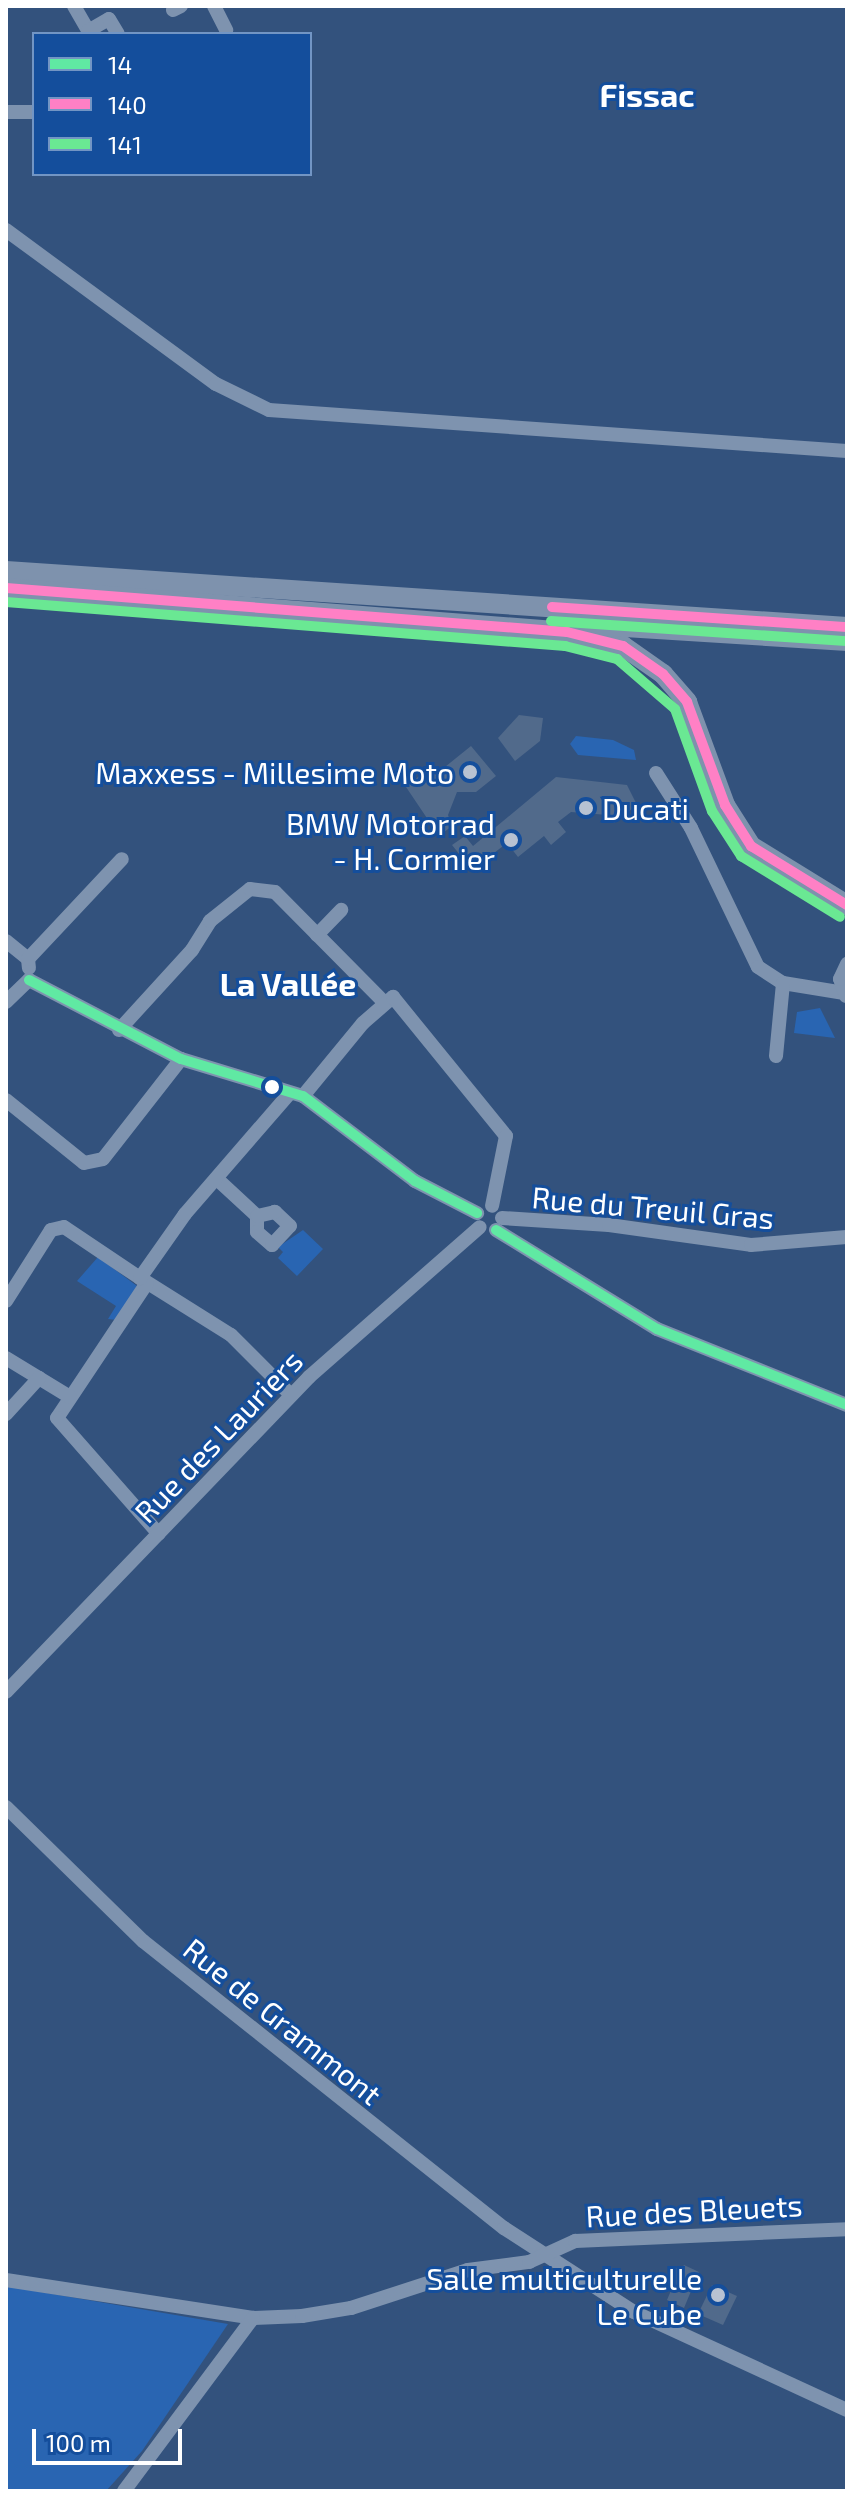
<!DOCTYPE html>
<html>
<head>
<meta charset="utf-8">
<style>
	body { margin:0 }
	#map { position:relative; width:853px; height:2497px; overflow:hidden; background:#33527d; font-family:"Exo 2",sans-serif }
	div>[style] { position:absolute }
	.green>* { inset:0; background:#2965b2 }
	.building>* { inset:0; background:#516a8b }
	.minor>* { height:14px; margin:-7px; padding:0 7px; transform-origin:7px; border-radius:7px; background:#7e93af }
	.highway>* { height:20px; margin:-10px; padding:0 10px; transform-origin:10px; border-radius:10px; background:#7e92ad }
	.bus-1>* { height:10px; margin:-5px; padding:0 5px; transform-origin:5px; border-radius:5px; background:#60e9a3 }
	.bus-2>* { height:10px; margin:-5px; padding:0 5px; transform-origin:5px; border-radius:5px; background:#ff80c5 }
	.bus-3>* { height:10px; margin:-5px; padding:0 5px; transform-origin:5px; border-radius:5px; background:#6ae893 }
	.dots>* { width:22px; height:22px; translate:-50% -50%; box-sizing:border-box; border:4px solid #144e9c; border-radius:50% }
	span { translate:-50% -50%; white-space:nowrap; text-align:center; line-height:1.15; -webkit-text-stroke:6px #144e9c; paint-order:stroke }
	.poi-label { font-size:30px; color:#fff }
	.right { translate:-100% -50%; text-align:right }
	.left { translate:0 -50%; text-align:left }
	.street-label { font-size:30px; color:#fff }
	.neighbourhood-label { font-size:32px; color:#fff; font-weight:700 }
	.frame { position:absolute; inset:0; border:8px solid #fff; pointer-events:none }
	.legend { position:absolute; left:32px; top:32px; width:280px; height:144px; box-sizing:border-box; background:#144e9c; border:2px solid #7295c4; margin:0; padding:10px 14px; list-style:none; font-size:24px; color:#fff }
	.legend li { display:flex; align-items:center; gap:16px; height:40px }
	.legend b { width:40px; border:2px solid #7295c4 }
	.scale { position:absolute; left:32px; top:2429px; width:150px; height:36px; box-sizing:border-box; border:4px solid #fff; border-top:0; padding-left:10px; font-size:24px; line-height:28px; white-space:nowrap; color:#fff; -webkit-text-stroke:6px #144e9c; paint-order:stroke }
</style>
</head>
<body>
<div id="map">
	<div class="green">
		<div style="clip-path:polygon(576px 736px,613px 740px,634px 750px,636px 760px,578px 755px,570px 744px)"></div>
		<div style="clip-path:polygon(820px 1008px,835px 1038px,794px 1033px,797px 1012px)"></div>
		<div style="clip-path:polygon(303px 1230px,323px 1249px,297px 1276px,278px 1258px,283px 1252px,278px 1247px)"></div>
		<div style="clip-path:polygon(98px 1257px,137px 1286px,117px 1320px,108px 1319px,116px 1306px,77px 1281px)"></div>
		<div style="clip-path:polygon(6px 2286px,228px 2324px,142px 2451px,106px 2491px,6px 2491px)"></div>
	</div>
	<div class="building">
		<div style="clip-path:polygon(519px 715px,543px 718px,540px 741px,515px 761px,498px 738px)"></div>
		<div style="clip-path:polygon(471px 746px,496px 776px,476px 792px,457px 792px,448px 815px,452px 826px,439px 836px,406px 787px,430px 767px,435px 775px)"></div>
		<div style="clip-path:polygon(556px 777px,627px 785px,637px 805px,614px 823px,608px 815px,571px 812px,558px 822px,566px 832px,551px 845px,544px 836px,518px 857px,507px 843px,472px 870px,452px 845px,465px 836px,473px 846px)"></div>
		<div style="clip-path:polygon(684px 2265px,699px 2272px,684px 2308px,667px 2300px,675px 2281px,666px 2277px,672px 2266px,681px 2270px)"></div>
		<div style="clip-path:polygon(712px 2285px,737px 2296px,723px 2325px,698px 2314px)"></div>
	</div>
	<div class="minor">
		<div style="left:74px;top:6px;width:32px;rotate:60deg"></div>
		<div style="left:214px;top:6px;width:27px;rotate:63deg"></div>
		<div style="left:173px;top:10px;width:9px;rotate:-27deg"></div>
		<div style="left:88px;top:31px;width:24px;rotate:-30deg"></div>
		<div style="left:109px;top:19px;width:17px;rotate:59deg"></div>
		<div style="left:6px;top:112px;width:28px"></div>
		<div style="left:6px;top:230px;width:260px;rotate:36.3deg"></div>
		<div style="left:216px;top:384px;width:59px;rotate:26.1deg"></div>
		<div style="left:269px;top:410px;width:579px;rotate:4.06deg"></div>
		<div style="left:656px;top:773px;width:65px;rotate:57.5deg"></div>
		<div style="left:691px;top:828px;width:154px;rotate:64.3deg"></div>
		<div style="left:758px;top:967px;width:30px;rotate:33deg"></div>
		<div style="left:783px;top:983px;width:62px;rotate:9.3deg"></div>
		<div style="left:317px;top:935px;width:35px;rotate:-46deg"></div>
		<div style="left:6px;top:941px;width:28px;rotate:39deg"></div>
		<div style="left:28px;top:959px;width:9px;rotate:84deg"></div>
		<div style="left:28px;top:959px;width:137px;rotate:-46.8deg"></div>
		<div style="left:29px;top:980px;width:171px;rotate:27.5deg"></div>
		<div style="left:181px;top:1059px;width:127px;rotate:16.9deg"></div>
		<div style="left:303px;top:1096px;width:141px;rotate:37.2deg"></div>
		<div style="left:415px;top:1181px;width:70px;rotate:27.3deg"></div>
		<div style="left:846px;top:996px;width:18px;rotate:-109deg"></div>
		<div style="left:840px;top:979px;width:17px;rotate:-65deg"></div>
		<div style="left:6px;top:1002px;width:32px;rotate:-44deg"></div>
		<div style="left:119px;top:1030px;width:108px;rotate:-47.6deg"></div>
		<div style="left:192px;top:950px;width:34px;rotate:-58deg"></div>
		<div style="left:210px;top:921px;width:51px;rotate:-38.7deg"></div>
		<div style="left:250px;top:889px;width:25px;rotate:7deg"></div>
		<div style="left:275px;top:892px;width:156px;rotate:45.3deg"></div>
		<div style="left:776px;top:1056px;width:73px;rotate:-84.5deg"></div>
		<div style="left:303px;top:1096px;width:94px;rotate:-50.6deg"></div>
		<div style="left:363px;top:1023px;width:40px;rotate:-41deg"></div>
		<div style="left:393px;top:997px;width:179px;rotate:50.9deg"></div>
		<div style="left:506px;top:1136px;width:71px;rotate:101.3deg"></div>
		<div style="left:6px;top:1100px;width:100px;rotate:38.9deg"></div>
		<div style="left:84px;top:1163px;width:19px;rotate:-12deg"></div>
		<div style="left:103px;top:1159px;width:127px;rotate:-52deg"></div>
		<div style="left:217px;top:1179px;width:54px;rotate:42.8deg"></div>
		<div style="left:257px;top:1216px;width:16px;rotate:90deg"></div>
		<div style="left:257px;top:1232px;width:20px;rotate:41deg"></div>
		<div style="left:272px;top:1245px;width:26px;rotate:-47deg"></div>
		<div style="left:290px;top:1226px;width:21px;rotate:-137deg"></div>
		<div style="left:275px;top:1212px;width:18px;rotate:167deg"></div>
		<div style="left:502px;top:1218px;width:107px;rotate:3.7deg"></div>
		<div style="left:609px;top:1225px;width:143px;rotate:8deg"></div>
		<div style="left:751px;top:1245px;width:96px;rotate:-4.8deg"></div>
		<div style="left:496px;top:1230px;width:189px;rotate:31.6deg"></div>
		<div style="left:657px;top:1329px;width:205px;rotate:21.8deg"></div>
		<div style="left:140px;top:1278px;width:107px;rotate:32.1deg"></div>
		<div style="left:231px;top:1335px;width:85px;rotate:45deg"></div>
		<div style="left:147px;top:1283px;width:162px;rotate:123.7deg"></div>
		<div style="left:57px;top:1418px;width:154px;rotate:48.7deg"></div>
		<div style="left:6px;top:1301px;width:84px;rotate:-57.6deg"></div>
		<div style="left:51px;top:1230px;width:13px;rotate:-13deg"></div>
		<div style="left:64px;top:1227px;width:92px;rotate:33.9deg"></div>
		<div style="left:140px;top:1278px;width:78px;rotate:-54.9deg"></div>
		<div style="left:185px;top:1214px;width:159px;rotate:-49.1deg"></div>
		<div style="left:6px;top:1358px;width:75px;rotate:31.4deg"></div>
		<div style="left:6px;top:1414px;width:49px;rotate:-47.5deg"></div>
		<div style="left:6px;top:1692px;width:437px;rotate:-46.1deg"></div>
		<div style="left:309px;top:1377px;width:227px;rotate:-41.3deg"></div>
		<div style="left:6px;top:1807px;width:192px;rotate:44.4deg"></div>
		<div style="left:143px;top:1941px;width:461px;rotate:38.5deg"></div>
		<div style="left:504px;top:2228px;width:155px;rotate:32.9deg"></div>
		<div style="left:634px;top:2312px;width:234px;rotate:24.7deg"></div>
		<div style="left:6px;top:2280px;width:250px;rotate:8.7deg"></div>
		<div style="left:253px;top:2318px;width:49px;rotate:-2.3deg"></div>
		<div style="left:302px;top:2316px;width:50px;rotate:-9.3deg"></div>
		<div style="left:351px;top:2308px;width:123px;rotate:-18deg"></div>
		<div style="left:468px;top:2270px;width:62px;rotate:-7.5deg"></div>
		<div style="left:529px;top:2262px;width:51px;rotate:-24.5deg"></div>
		<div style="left:575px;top:2241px;width:272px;rotate:-2.5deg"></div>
		<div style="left:124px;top:2491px;width:216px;rotate:-53.3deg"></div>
	</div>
	<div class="highway">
		<div style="left:6px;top:571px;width:843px;rotate:3.81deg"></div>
		<div style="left:6px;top:588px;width:563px;rotate:4.48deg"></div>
		<div style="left:567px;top:632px;width:58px;rotate:14deg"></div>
		<div style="left:623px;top:646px;width:49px;rotate:35deg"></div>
		<div style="left:663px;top:674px;width:37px;rotate:49deg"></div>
		<div style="left:687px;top:702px;width:110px;rotate:69.7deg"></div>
		<div style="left:725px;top:805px;width:49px;rotate:57.6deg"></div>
		<div style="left:751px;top:846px;width:113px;rotate:31.6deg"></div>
		<div style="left:577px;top:624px;width:271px;rotate:3.6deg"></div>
	</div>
	<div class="bus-1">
		<div style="left:29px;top:980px;width:171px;rotate:27.5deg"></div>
		<div style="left:181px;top:1059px;width:127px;rotate:16.9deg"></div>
		<div style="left:303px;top:1096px;width:141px;rotate:37.2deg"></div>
		<div style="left:415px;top:1181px;width:70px;rotate:27.3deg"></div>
		<div style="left:496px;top:1230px;width:189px;rotate:31.6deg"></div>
		<div style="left:657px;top:1329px;width:205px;rotate:21.8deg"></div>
	</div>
	<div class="bus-2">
		<div style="left:6px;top:588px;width:563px;rotate:4.48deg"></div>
		<div style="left:567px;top:632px;width:58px;rotate:14deg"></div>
		<div style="left:623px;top:646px;width:49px;rotate:35deg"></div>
		<div style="left:663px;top:674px;width:37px;rotate:49deg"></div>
		<div style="left:687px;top:702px;width:110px;rotate:69.7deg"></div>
		<div style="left:725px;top:805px;width:49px;rotate:57.6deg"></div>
		<div style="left:751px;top:846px;width:113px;rotate:31.6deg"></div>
		<div style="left:552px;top:607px;width:296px;rotate:3.9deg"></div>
	</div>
	<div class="bus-3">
		<div style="left:6px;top:602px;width:561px;rotate:4.5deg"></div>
		<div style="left:565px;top:646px;width:54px;rotate:14deg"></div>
		<div style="left:617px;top:659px;width:77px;rotate:40.8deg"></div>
		<div style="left:675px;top:709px;width:109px;rotate:70.1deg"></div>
		<div style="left:712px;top:811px;width:54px;rotate:57.2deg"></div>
		<div style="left:741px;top:856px;width:116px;rotate:31.6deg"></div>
		<div style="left:551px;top:621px;width:296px;rotate:3.9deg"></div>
	</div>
	<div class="dots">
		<div style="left:470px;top:772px;background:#b8c2d2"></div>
		<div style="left:586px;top:808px;background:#b8c2d2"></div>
		<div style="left:511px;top:840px;background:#b8c2d2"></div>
		<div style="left:272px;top:1087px;background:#fff"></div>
		<div style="left:718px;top:2295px;background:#b8c2d2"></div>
	</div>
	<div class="poi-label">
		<span class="right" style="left:454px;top:772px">Maxxess - Millesime Moto</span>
		<span class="left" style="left:602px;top:808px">Ducati</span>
		<span class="right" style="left:495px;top:840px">BMW Motorrad<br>- H. Cormier</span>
		<span class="right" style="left:702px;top:2295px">Salle multiculturelle<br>Le Cube</span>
	</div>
	<div class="street-label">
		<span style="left:653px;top:1207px;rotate:5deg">Rue du Treuil Gras</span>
		<span style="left:218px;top:1436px;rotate:-46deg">Rue des Lauriers</span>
		<span style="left:283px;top:2021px;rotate:39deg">Rue de Grammont</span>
		<span style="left:694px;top:2210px;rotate:-3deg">Rue des Bleuets</span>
	</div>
	<div class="neighbourhood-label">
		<span style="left:647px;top:94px">Fissac</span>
		<span style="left:288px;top:983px">La Vallée</span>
	</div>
	<div class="frame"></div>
	<ul class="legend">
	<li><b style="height:10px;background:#60e9a3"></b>14</li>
	<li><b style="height:10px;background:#ff80c5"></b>140</li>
	<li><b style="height:10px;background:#6ae893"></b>141</li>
	</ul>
	<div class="scale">100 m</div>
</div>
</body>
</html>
